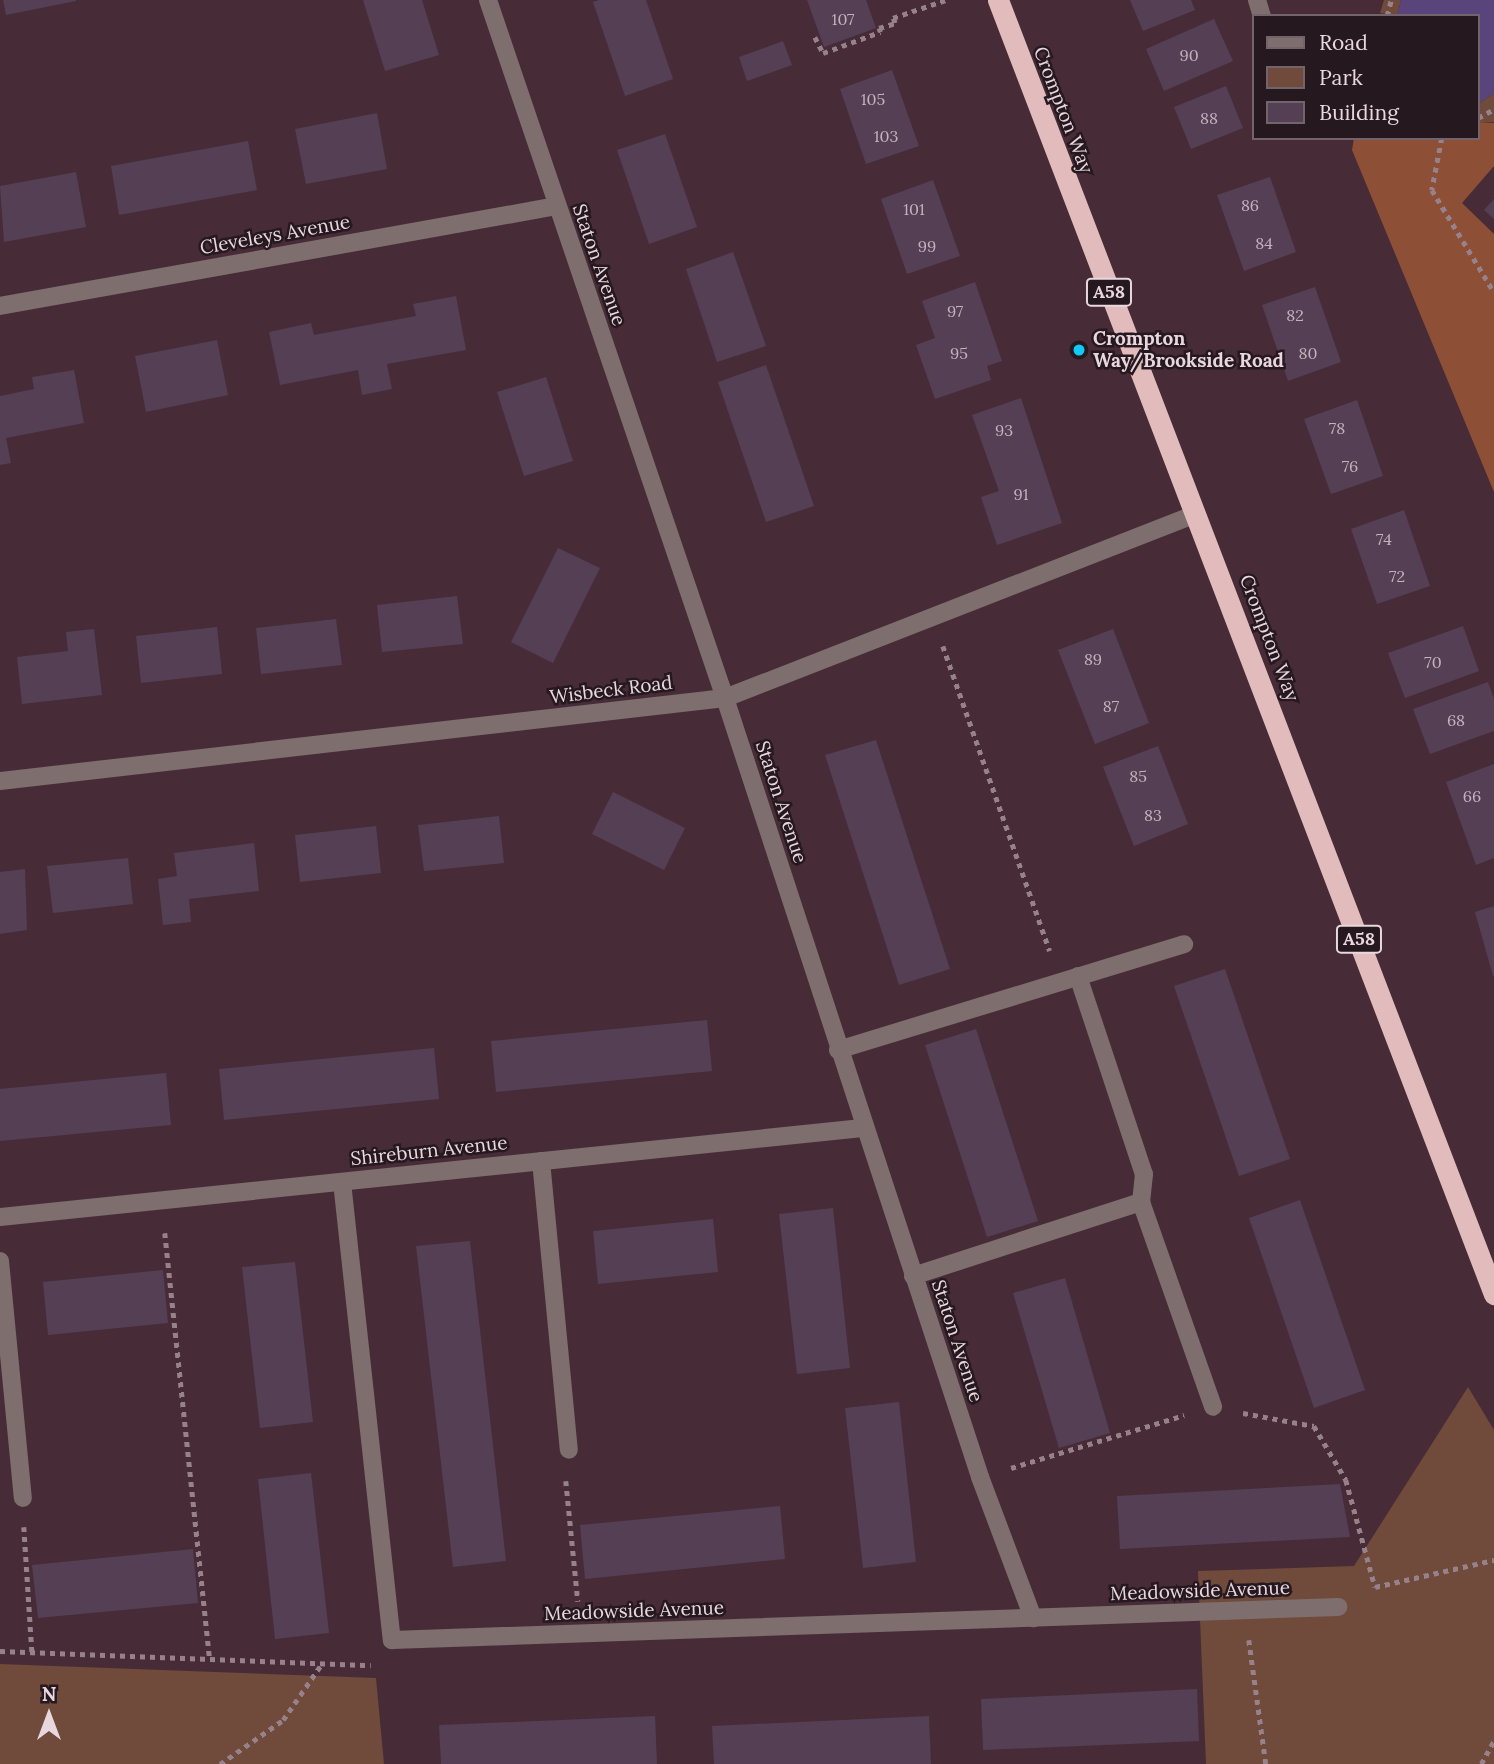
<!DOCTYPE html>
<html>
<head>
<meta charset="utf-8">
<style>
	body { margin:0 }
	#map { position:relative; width:1494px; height:1764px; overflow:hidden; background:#472c38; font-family:Lora,serif }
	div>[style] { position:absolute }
	.green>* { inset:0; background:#704a3a }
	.forest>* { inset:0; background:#8d5036 }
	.water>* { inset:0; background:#59447b }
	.building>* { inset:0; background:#543f54 }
	.path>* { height:4.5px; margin-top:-2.25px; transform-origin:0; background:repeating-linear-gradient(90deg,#97818a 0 5px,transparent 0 10px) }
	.minor>* { height:18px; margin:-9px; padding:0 9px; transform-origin:9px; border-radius:9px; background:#7e6e6e }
	.highway>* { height:21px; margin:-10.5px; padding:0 10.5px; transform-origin:10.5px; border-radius:10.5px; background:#e2bcbc }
	.dots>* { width:19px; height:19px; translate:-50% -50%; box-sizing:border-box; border:4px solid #25181e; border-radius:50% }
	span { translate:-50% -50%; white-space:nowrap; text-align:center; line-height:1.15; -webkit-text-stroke:5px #25181e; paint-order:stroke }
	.number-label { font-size:16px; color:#c4b1bc }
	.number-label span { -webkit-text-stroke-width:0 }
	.shield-label span { padding:2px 5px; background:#25181e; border:2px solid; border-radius:5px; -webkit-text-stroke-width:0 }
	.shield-label { font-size:18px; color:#e9d7de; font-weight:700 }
	.street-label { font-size:19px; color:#e9d7de }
	.poi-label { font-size:19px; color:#e9d7de; font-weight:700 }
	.left { translate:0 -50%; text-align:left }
	.legend { position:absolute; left:1252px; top:14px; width:228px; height:126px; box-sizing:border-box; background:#25181e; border:2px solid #73646b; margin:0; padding:9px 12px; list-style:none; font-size:21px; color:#e9d7de }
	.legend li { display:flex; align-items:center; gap:14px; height:35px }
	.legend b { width:35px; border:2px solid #73646b }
	.north { position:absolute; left:14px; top:1680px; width:70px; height:70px; -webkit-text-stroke:5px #25181e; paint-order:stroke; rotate:0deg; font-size:19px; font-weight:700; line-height:28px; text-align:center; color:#e9d7de }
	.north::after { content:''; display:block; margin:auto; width:24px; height:32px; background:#e9d7de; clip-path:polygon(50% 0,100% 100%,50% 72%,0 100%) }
</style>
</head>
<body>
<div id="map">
	<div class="green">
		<div style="clip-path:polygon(1384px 0,1401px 0,1397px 16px,1380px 13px)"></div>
		<div style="clip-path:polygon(1494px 93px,1494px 122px,1478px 122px,1478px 104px)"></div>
		<div style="clip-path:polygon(1468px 1387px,1494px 1430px,1494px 1764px,1206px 1764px,1198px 1571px,1354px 1566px)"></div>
		<div style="clip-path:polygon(0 1664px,376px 1678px,384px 1764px,0 1764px)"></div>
	</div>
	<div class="forest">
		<div style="clip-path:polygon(1478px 122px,1494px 123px,1494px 166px,1462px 203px,1494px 234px,1494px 492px,1352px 150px,1354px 138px,1478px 138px)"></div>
	</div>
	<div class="water">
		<div style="clip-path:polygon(1401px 0,1494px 0,1494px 93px,1478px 104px,1478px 16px,1397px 16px)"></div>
	</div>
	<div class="building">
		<div style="clip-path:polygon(3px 0,76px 0,76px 1px,6px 15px)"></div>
		<div style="clip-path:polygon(363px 0,422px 0,439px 55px,385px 71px)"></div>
		<div style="clip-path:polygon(599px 0,646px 0,673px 79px,625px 96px,593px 2px)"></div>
		<div style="clip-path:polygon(807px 0,866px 0,876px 28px,824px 47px)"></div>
		<div style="clip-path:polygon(1130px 0,1191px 0,1195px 10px,1143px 31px)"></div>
		<div style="clip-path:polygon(1214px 19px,1233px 61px,1164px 91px,1146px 49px)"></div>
		<div style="clip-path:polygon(783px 41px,792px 65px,747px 81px,739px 57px)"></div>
		<div style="clip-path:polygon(892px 70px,919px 146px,866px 164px,840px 89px)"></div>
		<div style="clip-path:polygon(1226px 86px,1243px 128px,1191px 149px,1174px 107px)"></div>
		<div style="clip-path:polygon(377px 113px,387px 169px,306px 184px,295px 129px)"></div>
		<div style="clip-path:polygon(665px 134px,697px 227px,649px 244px,617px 150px)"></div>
		<div style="clip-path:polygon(248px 141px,257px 190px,119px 215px,111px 166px)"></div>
		<div style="clip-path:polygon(76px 172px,86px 227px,4px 242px,0 186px)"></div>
		<div style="clip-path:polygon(1270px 177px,1296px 252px,1244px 271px,1217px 195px)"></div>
		<div style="clip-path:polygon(933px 180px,960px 256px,907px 274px,881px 199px)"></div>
		<div style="clip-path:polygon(1494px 199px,1494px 219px,1484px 210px)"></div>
		<div style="clip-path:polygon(733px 252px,766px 346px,717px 362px,686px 269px)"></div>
		<div style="clip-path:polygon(975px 282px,1002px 361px,987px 366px,991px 380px,935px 399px,916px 345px,935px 338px,922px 301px)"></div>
		<div style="clip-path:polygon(1315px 287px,1341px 362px,1288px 381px,1262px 305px)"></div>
		<div style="clip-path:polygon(456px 296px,466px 350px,387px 364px,392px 389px,362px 395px,358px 370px,280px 385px,269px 332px,311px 323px,314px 335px,416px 316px,413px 304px)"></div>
		<div style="clip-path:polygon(217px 340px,228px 395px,146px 412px,135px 356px)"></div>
		<div style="clip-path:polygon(766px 365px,814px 506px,766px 522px,718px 382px)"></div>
		<div style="clip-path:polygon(74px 370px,84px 423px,6px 438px,11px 463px,0 465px,0 396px,34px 389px,32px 377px)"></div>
		<div style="clip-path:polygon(546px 377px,573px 461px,524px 476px,497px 392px)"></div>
		<div style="clip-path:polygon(1021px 398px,1062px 523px,997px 545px,981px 497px,999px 491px,972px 415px)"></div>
		<div style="clip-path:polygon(1357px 400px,1383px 476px,1331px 494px,1304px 419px)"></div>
		<div style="clip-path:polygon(1404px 510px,1430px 586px,1377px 604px,1351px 529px)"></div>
		<div style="clip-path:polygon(558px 548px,600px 568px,553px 663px,511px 642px)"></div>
		<div style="clip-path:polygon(457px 596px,463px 644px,382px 652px,377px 605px)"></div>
		<div style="clip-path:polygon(336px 619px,342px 665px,261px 674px,256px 628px)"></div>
		<div style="clip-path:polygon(1463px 626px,1479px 671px,1405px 698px,1388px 653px)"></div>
		<div style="clip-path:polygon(217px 627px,222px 674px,141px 683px,136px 636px)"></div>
		<div style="clip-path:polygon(94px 629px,102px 695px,22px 704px,17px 657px,68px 651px,66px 632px)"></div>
		<div style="clip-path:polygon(1113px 629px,1149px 723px,1095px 744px,1058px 650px)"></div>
		<div style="clip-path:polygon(1488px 682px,1494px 699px,1494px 731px,1430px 754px,1413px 709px)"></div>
		<div style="clip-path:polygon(876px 740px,950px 969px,899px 985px,825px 755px)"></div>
		<div style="clip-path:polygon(1158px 746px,1188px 824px,1134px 846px,1103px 767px)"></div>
		<div style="clip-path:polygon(1494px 764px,1494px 858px,1476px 865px,1446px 782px)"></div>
		<div style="clip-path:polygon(613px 792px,685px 828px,664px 870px,592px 834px)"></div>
		<div style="clip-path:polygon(499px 816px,504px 863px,424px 871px,418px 825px)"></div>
		<div style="clip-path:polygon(376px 826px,381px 873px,300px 882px,295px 835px)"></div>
		<div style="clip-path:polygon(254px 843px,259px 891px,189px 899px,191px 922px,163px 925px,158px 879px,177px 876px,174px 853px)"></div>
		<div style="clip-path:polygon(128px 858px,133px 904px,53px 913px,47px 866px)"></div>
		<div style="clip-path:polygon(25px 869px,27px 930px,0 934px,0 872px)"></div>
		<div style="clip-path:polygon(1494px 906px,1494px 976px,1493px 976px,1475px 912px)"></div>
		<div style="clip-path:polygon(1225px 969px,1290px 1159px,1239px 1176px,1174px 986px)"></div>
		<div style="clip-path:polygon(707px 1020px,712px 1071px,496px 1092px,491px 1041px)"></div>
		<div style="clip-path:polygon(976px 1029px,1038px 1221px,987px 1237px,925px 1045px)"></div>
		<div style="clip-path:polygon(434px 1048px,439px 1099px,224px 1120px,219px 1069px)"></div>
		<div style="clip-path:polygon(166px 1073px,171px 1125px,0 1141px,0 1089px)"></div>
		<div style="clip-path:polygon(1300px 1200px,1365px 1390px,1314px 1408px,1249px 1218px)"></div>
		<div style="clip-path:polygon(833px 1208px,850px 1368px,797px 1374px,779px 1214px)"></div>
		<div style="clip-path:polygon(713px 1219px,718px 1272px,598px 1284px,593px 1231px)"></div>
		<div style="clip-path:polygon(470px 1241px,506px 1561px,453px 1567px,416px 1246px)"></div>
		<div style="clip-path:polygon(295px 1262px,313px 1422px,260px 1428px,242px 1267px)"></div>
		<div style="clip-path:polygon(163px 1270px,168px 1323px,48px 1335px,43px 1282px)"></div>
		<div style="clip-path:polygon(1065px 1278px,1110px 1433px,1059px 1448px,1013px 1293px)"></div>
		<div style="clip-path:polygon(899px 1402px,916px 1562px,863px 1568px,845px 1408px)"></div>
		<div style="clip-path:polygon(311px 1473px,329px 1633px,275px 1639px,258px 1479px)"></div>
		<div style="clip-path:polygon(1340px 1484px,1350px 1537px,1120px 1549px,1117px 1496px)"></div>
		<div style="clip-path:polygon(780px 1506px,785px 1559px,585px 1579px,580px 1525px)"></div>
		<div style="clip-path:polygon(193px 1549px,198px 1603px,38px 1618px,32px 1565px)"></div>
		<div style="clip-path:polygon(1197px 1689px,1199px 1741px,983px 1750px,981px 1699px)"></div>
		<div style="clip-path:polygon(655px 1716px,657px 1764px,441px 1764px,439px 1725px)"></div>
		<div style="clip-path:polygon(929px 1716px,931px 1764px,714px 1764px,712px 1726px)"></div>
	</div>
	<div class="path">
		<div style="left:1387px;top:16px;width:16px;rotate:-76deg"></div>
		<div style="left:815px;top:37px;width:18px;rotate:63deg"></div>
		<div style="left:823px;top:53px;width:61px;rotate:-20.2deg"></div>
		<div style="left:880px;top:32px;width:4px;rotate:-104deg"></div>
		<div style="left:879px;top:28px;width:17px;rotate:-17deg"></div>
		<div style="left:895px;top:23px;width:5px;rotate:-112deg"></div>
		<div style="left:893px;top:18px;width:56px;rotate:-18.8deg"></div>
		<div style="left:1478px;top:118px;width:18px;rotate:-29deg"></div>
		<div style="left:1442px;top:138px;width:53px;rotate:100.9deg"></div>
		<div style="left:1432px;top:190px;width:119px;rotate:58.7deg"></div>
		<div style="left:943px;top:646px;width:323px;rotate:70.7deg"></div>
		<div style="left:165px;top:1233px;width:429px;rotate:84deg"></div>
		<div style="left:1243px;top:1413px;width:72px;rotate:10.4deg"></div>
		<div style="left:1314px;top:1426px;width:63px;rotate:59.3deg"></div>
		<div style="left:1346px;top:1480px;width:111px;rotate:74.8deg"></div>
		<div style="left:1375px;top:1587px;width:122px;rotate:-12.8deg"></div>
		<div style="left:1011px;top:1468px;width:181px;rotate:-17deg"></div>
		<div style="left:566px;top:1481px;width:121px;rotate:84.3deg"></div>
		<div style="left:24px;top:1527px;width:125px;rotate:86.3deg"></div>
		<div style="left:1249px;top:1640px;width:125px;rotate:82.2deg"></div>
		<div style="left:0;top:1651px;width:371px;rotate:2.2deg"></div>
		<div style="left:220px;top:1764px;width:77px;rotate:-34.9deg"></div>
		<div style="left:283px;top:1720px;width:67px;rotate:-55.4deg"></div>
		<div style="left:1481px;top:1764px;width:26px;rotate:-61deg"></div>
	</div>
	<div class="minor">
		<div style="left:488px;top:0;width:737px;rotate:71.25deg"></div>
		<div style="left:725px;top:698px;width:820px;rotate:71.87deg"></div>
		<div style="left:980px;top:1477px;width:151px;rotate:69.4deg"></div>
		<div style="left:1257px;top:0;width:17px;rotate:73deg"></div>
		<div style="left:0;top:306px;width:566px;rotate:-10.18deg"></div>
		<div style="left:0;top:781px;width:730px;rotate:-6.53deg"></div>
		<div style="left:725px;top:698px;width:506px;rotate:-21.34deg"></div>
		<div style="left:1078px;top:976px;width:209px;rotate:71.6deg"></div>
		<div style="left:1144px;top:1174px;width:28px;rotate:96deg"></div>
		<div style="left:1141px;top:1202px;width:217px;rotate:70.6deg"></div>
		<div style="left:838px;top:1050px;width:362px;rotate:-17deg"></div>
		<div style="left:541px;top:1161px;width:290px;rotate:84.5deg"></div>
		<div style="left:342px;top:1182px;width:461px;rotate:83.8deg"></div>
		<div style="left:392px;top:1640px;width:947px;rotate:-2deg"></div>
		<div style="left:0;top:1217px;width:867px;rotate:-5.89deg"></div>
		<div style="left:0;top:1261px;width:238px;rotate:84.5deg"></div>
		<div style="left:913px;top:1276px;width:240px;rotate:-18deg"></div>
	</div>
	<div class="highway">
		<div style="left:998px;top:0;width:1386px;rotate:69.03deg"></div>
	</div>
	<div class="dots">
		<div style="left:1079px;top:350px;background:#11cafa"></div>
	</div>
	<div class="number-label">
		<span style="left:843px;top:19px">107</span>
		<span style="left:1189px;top:55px">90</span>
		<span style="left:873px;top:99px">105</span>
		<span style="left:1209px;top:118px">88</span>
		<span style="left:886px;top:136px">103</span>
		<span style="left:1250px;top:205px">86</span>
		<span style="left:914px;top:209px">101</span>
		<span style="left:1264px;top:243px">84</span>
		<span style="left:927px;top:246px">99</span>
		<span style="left:955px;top:311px">97</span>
		<span style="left:1295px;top:315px">82</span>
		<span style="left:959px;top:353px">95</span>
		<span style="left:1308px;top:353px">80</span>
		<span style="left:1337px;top:428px">78</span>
		<span style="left:1004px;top:430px">93</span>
		<span style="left:1350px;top:466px">76</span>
		<span style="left:1021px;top:494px">91</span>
		<span style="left:1384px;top:539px">74</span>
		<span style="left:1397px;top:576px">72</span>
		<span style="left:1093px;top:659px">89</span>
		<span style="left:1433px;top:662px">70</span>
		<span style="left:1111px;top:706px">87</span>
		<span style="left:1456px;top:720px">68</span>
		<span style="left:1138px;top:776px">85</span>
		<span style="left:1472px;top:796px">66</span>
		<span style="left:1153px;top:815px">83</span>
	</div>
	<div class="shield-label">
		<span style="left:1109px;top:292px">A58</span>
		<span style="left:1359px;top:939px">A58</span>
	</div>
	<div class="street-label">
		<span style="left:1063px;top:110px;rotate:69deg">Crompton Way</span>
		<span style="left:275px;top:235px;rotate:-10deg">Cleveleys Avenue</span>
		<span style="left:599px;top:265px;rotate:71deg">Staton Avenue</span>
		<span style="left:1269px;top:638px;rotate:69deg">Crompton Way</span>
		<span style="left:611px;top:690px;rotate:-7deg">Wisbeck Road</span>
		<span style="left:781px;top:802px;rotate:72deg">Staton Avenue</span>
		<span style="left:429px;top:1151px;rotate:-6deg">Shireburn Avenue</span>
		<span style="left:957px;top:1341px;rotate:72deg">Staton Avenue</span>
		<span style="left:1200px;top:1591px;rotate:-2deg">Meadowside Avenue</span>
		<span style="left:634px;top:1611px;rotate:-2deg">Meadowside Avenue</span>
	</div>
	<div class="poi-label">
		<span class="left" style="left:1093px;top:350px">Crompton<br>Way/Brookside Road</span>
	</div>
	<ul class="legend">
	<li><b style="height:9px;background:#7e6e6e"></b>Road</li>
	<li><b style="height:19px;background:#704a3a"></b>Park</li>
	<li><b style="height:19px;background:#543f54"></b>Building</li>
	</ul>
	<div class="north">N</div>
</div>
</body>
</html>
